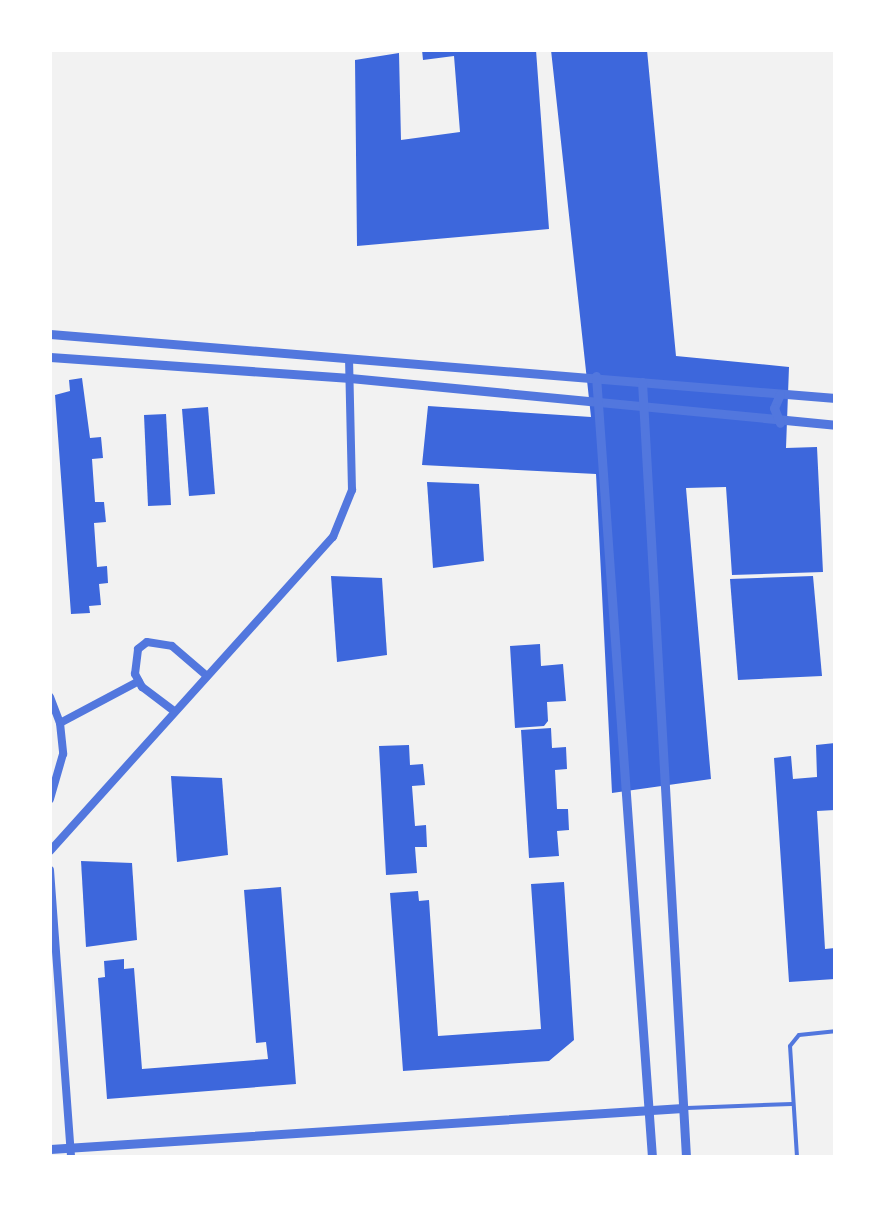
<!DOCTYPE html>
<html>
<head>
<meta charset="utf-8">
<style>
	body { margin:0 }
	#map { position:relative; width:885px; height:1207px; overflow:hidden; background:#f2f2f2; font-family:Overpass,sans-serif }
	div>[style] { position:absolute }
	.building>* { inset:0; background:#3d67dc }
	.service>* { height:4px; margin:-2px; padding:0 2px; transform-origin:2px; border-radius:2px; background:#5277de }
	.minor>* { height:8px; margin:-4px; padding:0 4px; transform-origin:4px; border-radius:4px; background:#5277de }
	.tertiary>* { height:9px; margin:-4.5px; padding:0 4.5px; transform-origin:4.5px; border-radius:4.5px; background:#5277de }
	span { translate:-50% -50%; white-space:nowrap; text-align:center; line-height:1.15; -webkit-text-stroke:8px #fff; paint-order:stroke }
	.frame { position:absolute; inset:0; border:52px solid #fff; pointer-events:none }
</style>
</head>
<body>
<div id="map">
	<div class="building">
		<div style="clip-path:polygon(422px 50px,536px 50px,549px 229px,357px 246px,355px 60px,399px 53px,401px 140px,460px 132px,454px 56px,423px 60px)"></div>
		<div style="clip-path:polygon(551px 50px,647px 50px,676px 356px,789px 367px,786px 448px,817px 447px,823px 572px,732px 575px,726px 487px,686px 488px,711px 779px,612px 793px,596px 474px,422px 465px,428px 406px,591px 417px)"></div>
		<div style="clip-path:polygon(82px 378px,90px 438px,101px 437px,103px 458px,92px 459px,95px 502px,104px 502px,106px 522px,94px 523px,97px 567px,107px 566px,108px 583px,99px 584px,101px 605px,89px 606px,90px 613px,71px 614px,55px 395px,70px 391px,69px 380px)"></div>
		<div style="clip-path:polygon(208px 407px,215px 494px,189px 496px,182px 409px)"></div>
		<div style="clip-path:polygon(166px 414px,171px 505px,148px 506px,144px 415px)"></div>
		<div style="clip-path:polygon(427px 482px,479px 484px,484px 561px,433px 568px)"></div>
		<div style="clip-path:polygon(331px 576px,382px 578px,387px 655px,337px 662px)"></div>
		<div style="clip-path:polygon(813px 576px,822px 676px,738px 680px,730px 579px)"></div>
		<div style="clip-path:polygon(540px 644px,541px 666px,563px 664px,566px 701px,547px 702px,548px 721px,544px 726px,515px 728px,510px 646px)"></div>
		<div style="clip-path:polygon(551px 728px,552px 748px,566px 747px,567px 769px,555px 770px,557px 809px,568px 809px,569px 830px,557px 831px,559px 856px,529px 858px,521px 730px)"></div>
		<div style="clip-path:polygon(835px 743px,835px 810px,817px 811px,825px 949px,835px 948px,835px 979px,789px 982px,774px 758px,791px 756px,793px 779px,817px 777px,816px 745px)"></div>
		<div style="clip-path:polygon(409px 745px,410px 765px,423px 764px,425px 785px,412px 786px,415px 826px,426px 825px,427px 847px,415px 847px,417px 873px,386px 875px,379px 746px)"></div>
		<div style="clip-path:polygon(171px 776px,222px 778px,228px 855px,177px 862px)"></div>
		<div style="clip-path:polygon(81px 861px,132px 863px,137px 940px,86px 947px)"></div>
		<div style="clip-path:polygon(564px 882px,574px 1040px,549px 1061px,403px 1071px,390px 893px,418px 891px,419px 901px,429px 900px,438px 1036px,541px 1029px,531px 884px)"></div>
		<div style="clip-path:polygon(281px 887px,296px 1084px,107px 1099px,98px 978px,105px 977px,104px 961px,124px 959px,124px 969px,134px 968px,142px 1069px,268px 1059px,266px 1042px,256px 1043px,244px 890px)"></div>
	</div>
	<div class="service">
		<div style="left:687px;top:1108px;width:105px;rotate:-2.2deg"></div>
		<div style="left:797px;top:1157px;width:111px;rotate:-93.6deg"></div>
		<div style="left:790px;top:1046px;width:14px;rotate:-51deg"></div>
		<div style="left:799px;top:1035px;width:36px;rotate:-6deg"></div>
	</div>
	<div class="minor">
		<div style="left:50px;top:697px;width:28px;rotate:69deg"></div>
		<div style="left:60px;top:723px;width:31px;rotate:84deg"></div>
		<div style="left:63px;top:754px;width:47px;rotate:106.1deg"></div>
		<div style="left:174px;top:711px;width:40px;rotate:-143deg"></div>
		<div style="left:142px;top:687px;width:15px;rotate:-118deg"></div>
		<div style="left:135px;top:674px;width:25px;rotate:-83deg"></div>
		<div style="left:138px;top:649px;width:11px;rotate:-38deg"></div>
		<div style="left:147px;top:642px;width:25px;rotate:9deg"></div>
		<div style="left:172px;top:646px;width:46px;rotate:40.6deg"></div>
		<div style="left:60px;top:723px;width:89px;rotate:-28deg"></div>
		<div style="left:50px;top:851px;width:423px;rotate:-48deg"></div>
		<div style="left:333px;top:537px;width:51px;rotate:-68deg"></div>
		<div style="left:352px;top:490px;width:130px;rotate:-91.3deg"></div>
		<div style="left:50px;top:870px;width:288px;rotate:85.8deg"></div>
	</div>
	<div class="tertiary">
		<div style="left:50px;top:334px;width:788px;rotate:4.66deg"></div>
		<div style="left:50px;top:357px;width:301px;rotate:4deg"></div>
		<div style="left:350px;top:378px;width:487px;rotate:5.5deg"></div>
		<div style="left:596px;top:376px;width:783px;rotate:85.9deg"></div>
		<div style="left:642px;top:382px;width:776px;rotate:86.75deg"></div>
		<div style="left:780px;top:394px;width:15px;rotate:113deg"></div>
		<div style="left:774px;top:408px;width:16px;rotate:68deg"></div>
		<div style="left:50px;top:1149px;width:634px;rotate:-3.71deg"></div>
	</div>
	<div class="frame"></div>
</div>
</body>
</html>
